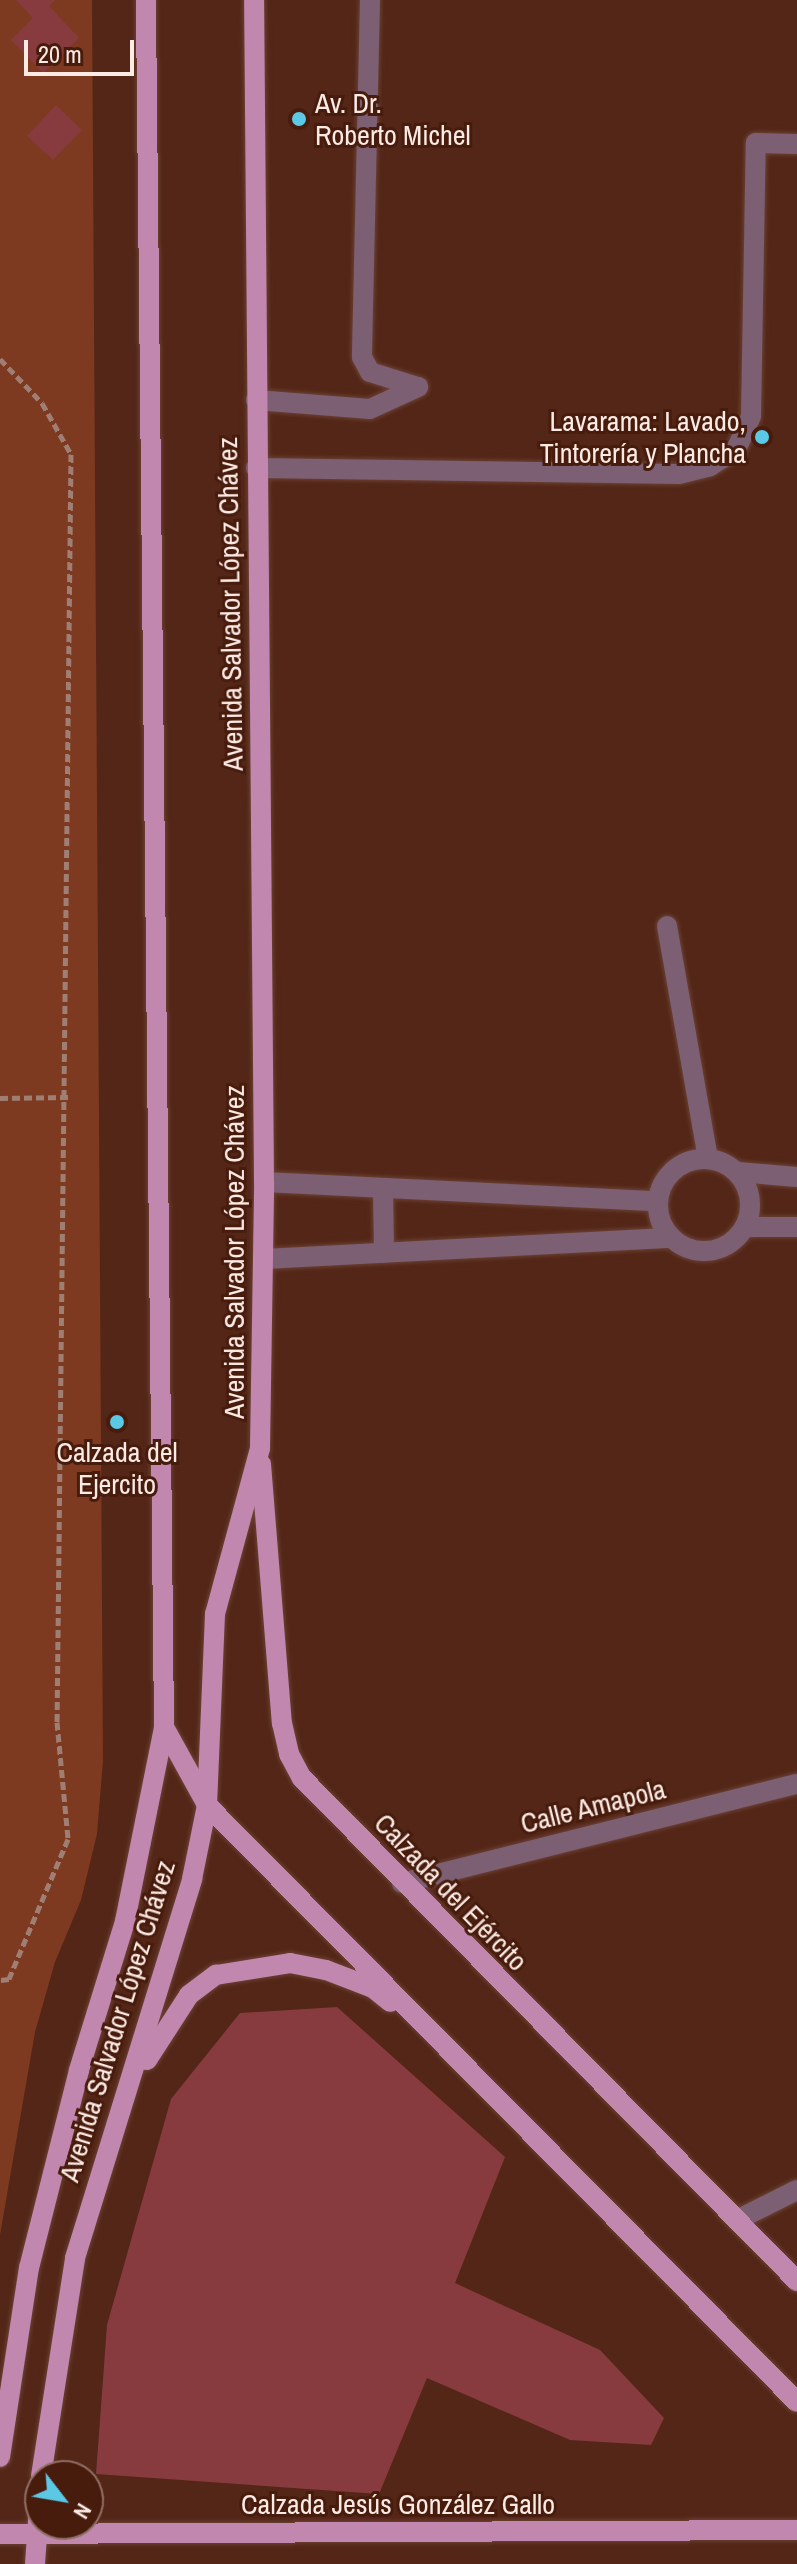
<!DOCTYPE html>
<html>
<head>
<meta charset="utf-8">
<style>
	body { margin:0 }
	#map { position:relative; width:797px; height:2564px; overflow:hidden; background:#532617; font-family:"Archivo Narrow",sans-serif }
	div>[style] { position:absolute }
	.green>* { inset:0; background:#7e3921 }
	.building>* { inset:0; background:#873b3f }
	.path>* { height:5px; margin-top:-2.5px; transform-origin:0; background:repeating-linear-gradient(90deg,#9f7e73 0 8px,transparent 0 12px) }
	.roads { filter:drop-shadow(0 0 2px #6b4134) drop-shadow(0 0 2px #6b4134) }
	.minor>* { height:20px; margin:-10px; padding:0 10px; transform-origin:10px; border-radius:10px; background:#7c5f73 }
	.minor>.ring { margin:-10px; padding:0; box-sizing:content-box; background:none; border:20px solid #7c5f73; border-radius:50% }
	.major>* { height:20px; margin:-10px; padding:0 10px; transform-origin:10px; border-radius:10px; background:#c287af }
	.dots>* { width:22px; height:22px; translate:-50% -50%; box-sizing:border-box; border:4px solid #481c0d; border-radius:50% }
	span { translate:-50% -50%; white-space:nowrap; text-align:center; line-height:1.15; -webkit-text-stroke:6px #481c0d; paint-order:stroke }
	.poi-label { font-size:28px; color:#fceae4 }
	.left { translate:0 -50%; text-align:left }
	.right { translate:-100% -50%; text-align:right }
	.street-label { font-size:28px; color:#fceae4 }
	.north { position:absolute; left:24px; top:2460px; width:80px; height:80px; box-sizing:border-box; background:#481c0d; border:2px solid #906e63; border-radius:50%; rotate:121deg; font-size:22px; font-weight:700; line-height:32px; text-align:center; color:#fceae4 }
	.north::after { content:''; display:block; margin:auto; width:28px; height:36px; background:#5bc8e6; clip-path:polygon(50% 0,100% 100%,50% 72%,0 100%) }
	.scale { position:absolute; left:24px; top:40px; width:110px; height:36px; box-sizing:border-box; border:4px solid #fceae4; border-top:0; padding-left:10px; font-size:24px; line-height:28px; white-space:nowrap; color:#fceae4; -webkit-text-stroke:6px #481c0d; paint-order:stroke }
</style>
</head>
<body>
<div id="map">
	<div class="green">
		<div style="clip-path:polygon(0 0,92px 0,103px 1761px,97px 1834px,81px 1900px,55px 1962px,35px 2032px,0 2235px)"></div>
	</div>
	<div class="building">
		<div style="clip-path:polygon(16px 0,55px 0,49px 6px,79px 38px,43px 73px,11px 40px,33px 18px)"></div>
		<div style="clip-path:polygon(56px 105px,82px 130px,53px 160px,27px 136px)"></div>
		<div style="clip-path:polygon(337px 2007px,505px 2157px,455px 2283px,600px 2350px,664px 2418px,651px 2445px,570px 2440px,427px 2378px,379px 2494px,96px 2474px,107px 2325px,171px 2099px,240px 2013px)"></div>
	</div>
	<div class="path">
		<div style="left:0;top:359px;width:61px;rotate:46.3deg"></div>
		<div style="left:42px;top:403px;width:59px;rotate:60.4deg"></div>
		<div style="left:71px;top:454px;width:1268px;rotate:90.63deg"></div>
		<div style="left:57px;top:1722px;width:118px;rotate:84.6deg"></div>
		<div style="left:68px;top:1839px;width:152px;rotate:112.9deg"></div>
		<div style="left:9px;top:1979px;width:9px;rotate:174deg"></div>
		<div style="left:0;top:1098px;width:68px;rotate:-0.8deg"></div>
	</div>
	<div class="roads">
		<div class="minor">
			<div style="left:370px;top:0;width:357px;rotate:91.3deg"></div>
			<div style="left:362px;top:357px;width:17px;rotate:62deg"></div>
			<div style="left:370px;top:372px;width:50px;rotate:17.4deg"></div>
			<div style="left:256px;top:400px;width:114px;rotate:4.5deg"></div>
			<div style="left:370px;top:409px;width:53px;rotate:-24.6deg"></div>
			<div style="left:256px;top:468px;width:423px;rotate:0.8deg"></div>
			<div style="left:679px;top:474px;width:32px;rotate:-14deg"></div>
			<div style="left:710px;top:466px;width:31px;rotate:-32deg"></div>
			<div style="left:736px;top:450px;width:37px;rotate:-66deg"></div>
			<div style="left:751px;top:416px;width:273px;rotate:-89deg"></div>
			<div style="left:756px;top:143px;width:41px;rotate:1.4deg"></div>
			<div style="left:667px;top:926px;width:236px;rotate:80deg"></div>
			<div class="ring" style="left:658px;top:1159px;width:72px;height:72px"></div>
			<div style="left:738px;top:1172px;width:59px;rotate:4.8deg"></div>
			<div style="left:264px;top:1182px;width:393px;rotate:2.8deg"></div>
			<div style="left:383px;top:1188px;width:65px;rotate:89.1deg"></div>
			<div style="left:746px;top:1227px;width:51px"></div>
			<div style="left:264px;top:1259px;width:408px;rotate:-3deg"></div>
			<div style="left:402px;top:1883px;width:407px;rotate:-14.1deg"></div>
			<div style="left:737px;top:2220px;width:67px;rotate:-26.6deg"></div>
		</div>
		<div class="major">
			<div style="left:261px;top:1464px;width:260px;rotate:85.4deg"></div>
			<div style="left:282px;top:1723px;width:32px;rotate:77deg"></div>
			<div style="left:289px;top:1754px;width:27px;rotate:62deg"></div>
			<div style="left:302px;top:1778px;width:706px;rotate:45.46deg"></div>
			<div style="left:164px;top:1727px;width:89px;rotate:61.1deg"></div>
			<div style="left:207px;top:1805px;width:839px;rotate:45.34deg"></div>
			<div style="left:147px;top:2060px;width:77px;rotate:-57.1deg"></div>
			<div style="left:189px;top:1995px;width:34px;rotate:-37deg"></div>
			<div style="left:216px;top:1975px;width:75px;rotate:-9.2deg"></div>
			<div style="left:290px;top:1963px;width:37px;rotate:11deg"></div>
			<div style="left:326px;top:1970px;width:50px;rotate:21deg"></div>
			<div style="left:373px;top:1988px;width:22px;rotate:39deg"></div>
			<div style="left:0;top:2457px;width:191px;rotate:-81.3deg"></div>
			<div style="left:29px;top:2268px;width:204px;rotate:-75.8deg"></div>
			<div style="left:79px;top:2070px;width:156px;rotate:-72.8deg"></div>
			<div style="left:125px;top:1921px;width:198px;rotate:-78.6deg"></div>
			<div style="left:164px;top:1727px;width:1727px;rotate:-90.6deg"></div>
			<div style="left:41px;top:2476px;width:221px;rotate:-81.1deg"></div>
			<div style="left:75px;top:2258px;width:397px;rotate:-72.8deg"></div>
			<div style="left:192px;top:1879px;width:76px;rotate:-78.5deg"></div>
			<div style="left:207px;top:1805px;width:191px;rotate:-87.6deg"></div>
			<div style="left:215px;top:1614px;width:172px;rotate:-74.8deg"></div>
			<div style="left:260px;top:1448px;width:266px;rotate:-89.1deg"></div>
			<div style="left:264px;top:1182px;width:1182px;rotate:-90.48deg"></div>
			<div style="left:0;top:2534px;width:797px;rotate:-0.29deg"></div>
			<div style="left:35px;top:2564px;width:72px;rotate:-86deg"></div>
		</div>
	</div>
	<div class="dots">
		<div style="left:299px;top:119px;background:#5bc8e6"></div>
		<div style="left:762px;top:437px;background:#5bc8e6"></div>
		<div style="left:117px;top:1422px;background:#5bc8e6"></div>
	</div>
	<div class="poi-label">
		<span class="left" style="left:315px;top:119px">Av. Dr.<br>Roberto Michel</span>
		<span class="right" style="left:746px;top:437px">Lavarama: Lavado,<br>Tintorería y Plancha</span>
		<span style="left:117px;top:1468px">Calzada del<br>Ejercito</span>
	</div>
	<div class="street-label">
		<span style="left:230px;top:604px;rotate:-91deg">Avenida Salvador López Chávez</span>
		<span style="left:234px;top:1252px;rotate:-90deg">Avenida Salvador López Chávez</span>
		<span style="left:593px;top:1806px;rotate:-14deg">Calle Amapola</span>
		<span style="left:451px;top:1892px;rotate:46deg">Calzada del Ejército</span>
		<span style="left:117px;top:2021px;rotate:-73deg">Avenida Salvador López Chávez</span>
		<span style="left:398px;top:2504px">Calzada Jesús González Gallo</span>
	</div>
	<div class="north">N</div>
	<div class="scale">20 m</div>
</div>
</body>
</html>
